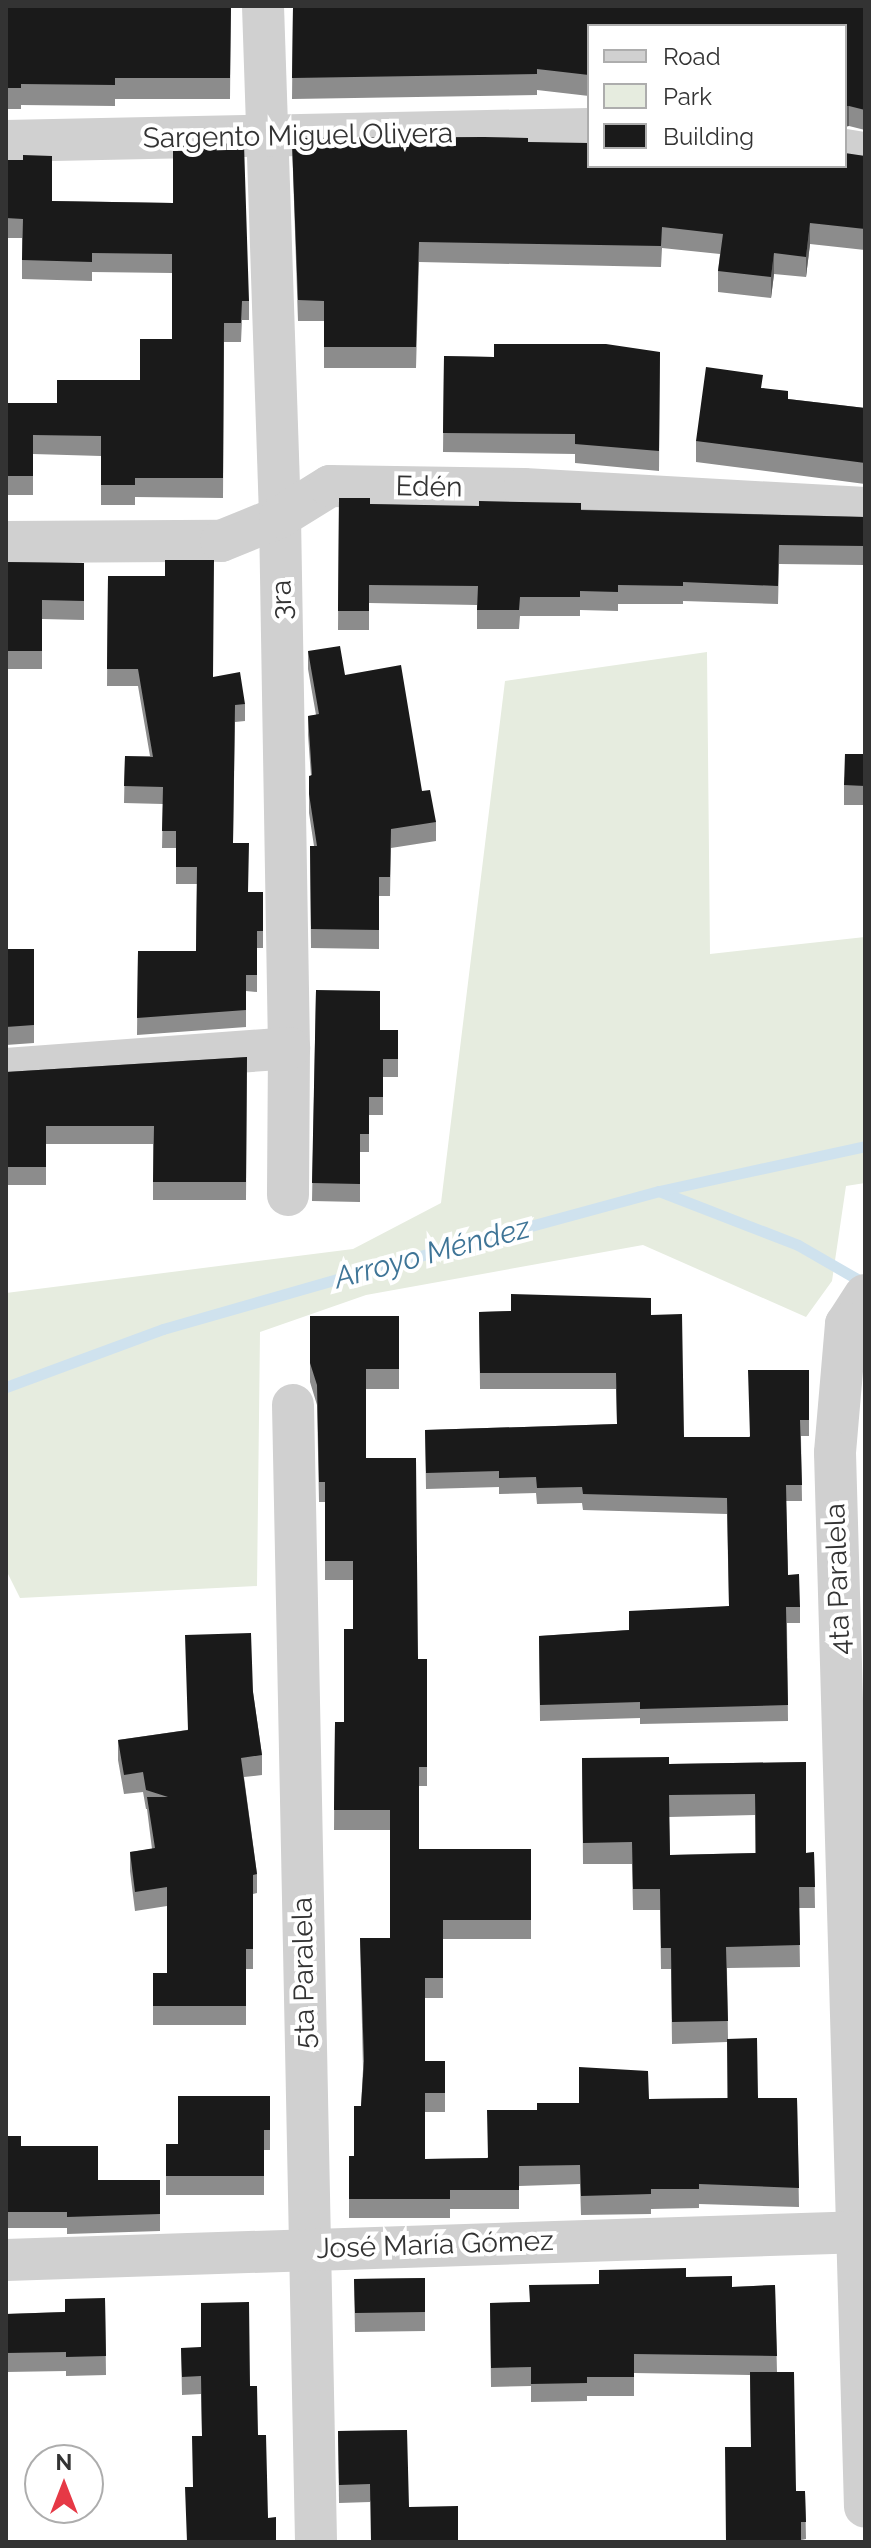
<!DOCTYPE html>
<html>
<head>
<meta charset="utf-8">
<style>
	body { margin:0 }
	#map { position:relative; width:871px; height:2548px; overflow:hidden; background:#fff; font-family:Raleway,sans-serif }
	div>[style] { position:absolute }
	.green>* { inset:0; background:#e6ecdf }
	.stream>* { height:11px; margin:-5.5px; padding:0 5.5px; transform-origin:5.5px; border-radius:5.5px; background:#cfe2ee }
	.minor>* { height:42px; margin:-21px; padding:0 21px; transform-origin:21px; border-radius:21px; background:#d0d0d0 }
	.wall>* { inset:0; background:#8c8c8c }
	.shaded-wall>* { inset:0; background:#5f5f5f }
	.building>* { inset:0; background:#1a1a1a }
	span { translate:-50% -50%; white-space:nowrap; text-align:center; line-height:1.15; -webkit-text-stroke:8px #fff; paint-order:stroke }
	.street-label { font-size:28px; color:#333 }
	.water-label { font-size:30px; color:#3f7597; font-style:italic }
	.frame { position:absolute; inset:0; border:8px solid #333; pointer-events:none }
	.legend { position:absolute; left:587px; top:24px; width:260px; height:144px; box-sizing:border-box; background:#fff; border:2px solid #adadad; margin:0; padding:10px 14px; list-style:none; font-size:24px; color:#333 }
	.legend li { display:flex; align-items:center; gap:16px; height:40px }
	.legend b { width:40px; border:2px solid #adadad }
	.north { position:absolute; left:24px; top:2444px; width:80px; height:80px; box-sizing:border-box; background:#fff; border:2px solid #adadad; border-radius:50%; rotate:0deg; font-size:22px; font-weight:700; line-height:32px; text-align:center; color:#333 }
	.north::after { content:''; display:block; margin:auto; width:28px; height:36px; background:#e63946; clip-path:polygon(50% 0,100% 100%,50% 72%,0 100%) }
</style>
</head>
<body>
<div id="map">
	<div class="green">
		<div style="clip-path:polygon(707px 652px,710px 954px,865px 937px,865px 1183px,846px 1186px,832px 1281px,806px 1317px,643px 1245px,366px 1295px,260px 1332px,257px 1586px,20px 1598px,6px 1570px,6px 1293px,353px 1249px,441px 1203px,505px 681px)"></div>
	</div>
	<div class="stream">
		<div style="left:659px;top:1191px;width:149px;rotate:21.2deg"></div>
		<div style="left:798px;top:1245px;width:76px;rotate:29.9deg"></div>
		<div style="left:6px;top:1387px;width:167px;rotate:-20.3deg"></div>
		<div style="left:163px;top:1329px;width:217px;rotate:-16deg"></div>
		<div style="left:372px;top:1269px;width:297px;rotate:-15.2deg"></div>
		<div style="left:659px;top:1191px;width:211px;rotate:-12.3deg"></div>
	</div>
	<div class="minor">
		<div style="left:263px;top:6px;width:511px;rotate:88.09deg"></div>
		<div style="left:280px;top:517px;width:531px;rotate:89.03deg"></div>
		<div style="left:289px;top:1048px;width:147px;rotate:90.4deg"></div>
		<div style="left:6px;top:141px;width:583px;rotate:-1.18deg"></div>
		<div style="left:845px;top:150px;width:20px;rotate:9deg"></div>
		<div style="left:6px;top:542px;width:215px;rotate:-0.3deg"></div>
		<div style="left:221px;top:541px;width:64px;rotate:-22.1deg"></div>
		<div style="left:280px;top:517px;width:59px;rotate:-31.8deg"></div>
		<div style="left:330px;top:486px;width:194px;rotate:0.9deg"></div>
		<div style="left:524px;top:489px;width:342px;rotate:3.2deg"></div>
		<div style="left:6px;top:1069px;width:284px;rotate:-4.2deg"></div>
		<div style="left:865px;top:1295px;width:35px;rotate:123deg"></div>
		<div style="left:846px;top:1324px;width:129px;rotate:94.9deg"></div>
		<div style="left:835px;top:1453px;width:1054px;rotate:88.37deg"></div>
		<div style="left:293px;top:1405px;width:1137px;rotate:88.84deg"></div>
		<div style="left:6px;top:2260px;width:859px;rotate:-1.87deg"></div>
	</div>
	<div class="wall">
		<div style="clip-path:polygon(6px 6px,231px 6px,230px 99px,115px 99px,115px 106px,21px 105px,21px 109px,6px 109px)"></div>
		<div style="clip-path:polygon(293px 6px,865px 6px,865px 130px,849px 126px,845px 26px,589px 26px,589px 96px,537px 90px,537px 95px,292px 99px)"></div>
		<div style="clip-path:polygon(528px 142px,865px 156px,865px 250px,810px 244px,806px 277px,774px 274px,771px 298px,718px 292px,718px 271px,720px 254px,662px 248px,661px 267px,419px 262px,416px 368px,324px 368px,324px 321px,298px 321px,292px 143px)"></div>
		<div style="clip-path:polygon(6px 160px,52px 201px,173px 203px,249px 301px,249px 320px,242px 320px,241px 342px,224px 342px,223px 498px,135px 497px,135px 505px,101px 505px,101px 456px,33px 454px,33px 495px,6px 495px,6px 403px,57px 403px,140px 380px,172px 339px,172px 273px,92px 272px,92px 281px,22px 279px,22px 238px,6px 238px)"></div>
		<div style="clip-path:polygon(660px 352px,659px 471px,575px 463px,575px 454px,443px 452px,444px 356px,494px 357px)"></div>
		<div style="clip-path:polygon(763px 388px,788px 399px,865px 408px,865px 484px,696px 462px,696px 441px)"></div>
		<div style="clip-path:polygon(339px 498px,370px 504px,865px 517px,865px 565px,779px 564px,778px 604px,683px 601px,683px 604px,618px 604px,618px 611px,580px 610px,580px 616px,520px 616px,519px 629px,477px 629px,477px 605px,369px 603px,369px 630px,338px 630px)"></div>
		<div style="clip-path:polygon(6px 562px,84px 563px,84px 620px,42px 619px,42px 669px,6px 669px)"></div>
		<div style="clip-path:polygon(108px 576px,213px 677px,245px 704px,245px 721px,235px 722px,233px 843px,248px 892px,263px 892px,263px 948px,257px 948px,257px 992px,246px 991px,246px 1027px,137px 1035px,138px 951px,196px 951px,197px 884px,176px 884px,176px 848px,162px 848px,163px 804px,124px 803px,125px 756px,150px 756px,138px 686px,107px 686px)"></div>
		<div style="clip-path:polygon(308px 651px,345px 675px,422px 791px,436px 822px,436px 841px,391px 848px,390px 896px,379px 896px,379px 949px,311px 948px,310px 846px,314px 846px,309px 813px,309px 776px,311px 776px,308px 735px,308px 716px,316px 715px,308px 669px)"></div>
		<div style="clip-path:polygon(865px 754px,865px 805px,844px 805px,844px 785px)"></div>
		<div style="clip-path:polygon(6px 949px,34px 949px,34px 1043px,6px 1045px)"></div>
		<div style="clip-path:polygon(316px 990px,380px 1030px,398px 1030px,398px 1077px,383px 1077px,383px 1115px,369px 1115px,369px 1152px,360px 1152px,360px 1202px,312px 1201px)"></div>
		<div style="clip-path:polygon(247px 1057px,246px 1200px,153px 1200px,153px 1144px,46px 1144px,46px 1185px,6px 1185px,6px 1072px)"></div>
		<div style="clip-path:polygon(511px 1311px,651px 1315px,684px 1437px,749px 1437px,809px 1370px,809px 1436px,801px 1436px,802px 1501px,786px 1501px,788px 1575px,800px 1607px,800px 1623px,787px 1623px,788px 1721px,640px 1724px,640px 1718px,540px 1721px,539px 1636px,629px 1630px,729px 1606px,727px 1514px,583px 1510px,582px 1503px,537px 1504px,536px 1493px,499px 1494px,499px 1487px,426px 1489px,425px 1430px,617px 1424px,616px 1389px,480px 1389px,479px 1312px)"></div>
		<div style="clip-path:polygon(evenodd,310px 1316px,399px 1316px,399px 1389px,366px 1389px,366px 1458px,418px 1659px,427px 1659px,427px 1786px,419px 1786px,419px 1849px,531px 1849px,531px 1939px,443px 1939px,443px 1998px,425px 1998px,425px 2061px,445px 2061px,445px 2112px,425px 2112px,425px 2159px,487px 2158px,537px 2110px,579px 2103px,649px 2099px,727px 2098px,727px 2042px,672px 2044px,671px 1969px,661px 1969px,660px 1910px,633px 1910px,632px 1864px,583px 1864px,582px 1758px,669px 1764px,806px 1762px,806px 1853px,814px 1852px,815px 1908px,799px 1908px,800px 1967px,727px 1968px,728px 2039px,758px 2098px,797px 2098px,799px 2207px,699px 2204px,699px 2208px,651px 2209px,651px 2214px,581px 2215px,580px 2184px,519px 2186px,519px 2209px,450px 2209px,450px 2218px,349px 2218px,349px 2156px,354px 2156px,361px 2106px,363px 2069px,360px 1938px,390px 1938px,390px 1830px,334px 1830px,335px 1722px,344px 1722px,353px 1629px,353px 1580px,325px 1580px,325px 1502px,319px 1502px,317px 1405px,310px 1382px,310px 1316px,755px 1815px,755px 1853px,670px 1855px,669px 1817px,755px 1815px)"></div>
		<div style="clip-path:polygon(253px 1692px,262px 1755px,262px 1775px,244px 1777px,257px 1874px,257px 1893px,253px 1894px,253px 1969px,246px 1969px,246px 2025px,153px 2025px,153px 1973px,167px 1973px,167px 1906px,135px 1911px,130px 1871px,130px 1852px,152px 1849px,147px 1809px,146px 1809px,143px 1792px,124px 1794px,118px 1760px,118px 1740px,187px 1730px)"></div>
		<div style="clip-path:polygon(270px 2096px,270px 2150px,264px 2150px,264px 2195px,166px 2195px,166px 2144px,178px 2144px)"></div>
		<div style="clip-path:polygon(6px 2136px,21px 2146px,98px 2180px,160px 2180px,160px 2231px,67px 2234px,67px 2228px,6px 2228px)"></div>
		<div style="clip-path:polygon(686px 2277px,732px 2287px,775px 2285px,777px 2372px,796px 2491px,805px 2491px,806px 2539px,801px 2540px,751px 2447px,750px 2375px,634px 2373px,634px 2396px,587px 2396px,587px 2401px,531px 2402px,531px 2386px,491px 2387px,490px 2303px,529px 2302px,599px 2284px)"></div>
		<div style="clip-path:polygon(425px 2278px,425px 2331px,355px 2332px,354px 2279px)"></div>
		<div style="clip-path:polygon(105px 2298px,106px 2375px,66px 2376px,66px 2371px,6px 2372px,6px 2314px,65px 2312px)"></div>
		<div style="clip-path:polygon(181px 2348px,250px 2386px,268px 2518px,276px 2542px,202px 2436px,201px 2394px,182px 2395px)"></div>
		<div style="clip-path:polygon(407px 2430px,370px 2502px,339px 2503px,338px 2431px)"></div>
	</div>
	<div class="shaded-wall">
		<div style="clip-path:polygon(845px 106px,849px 106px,849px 126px,845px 127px)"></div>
		<div style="clip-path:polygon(810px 223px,810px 244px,806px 277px,806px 257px)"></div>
		<div style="clip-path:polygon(774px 253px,774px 274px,771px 298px,771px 277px)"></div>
	</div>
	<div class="building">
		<div style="clip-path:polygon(6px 6px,231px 6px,230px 78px,115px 78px,115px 85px,21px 84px,21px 88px,6px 88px)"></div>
		<div style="clip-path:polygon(293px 6px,865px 6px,865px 110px,849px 106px,845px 106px,845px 26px,589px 26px,589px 75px,537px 69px,537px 74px,292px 78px)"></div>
		<div style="clip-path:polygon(484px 137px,528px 138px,528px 142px,589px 143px,589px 166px,845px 166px,845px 153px,865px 156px,865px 229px,810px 223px,806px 257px,774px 253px,771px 277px,718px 271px,723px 234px,662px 227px,661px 246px,419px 242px,416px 347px,324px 347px,324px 301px,298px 300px,292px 143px,295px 138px)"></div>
		<div style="clip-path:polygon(173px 142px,244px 144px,249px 301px,242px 301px,241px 323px,224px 323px,223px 478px,135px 478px,135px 485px,101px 485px,101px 436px,33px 435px,33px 476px,6px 476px,6px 403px,57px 403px,57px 380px,140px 380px,140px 339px,172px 339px,172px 254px,92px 253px,92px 262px,22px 260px,23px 219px,6px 218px,6px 160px,23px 160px,23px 155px,52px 156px,52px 201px,173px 203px)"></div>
		<div style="clip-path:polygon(494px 344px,606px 344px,660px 352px,659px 451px,575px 444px,575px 434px,443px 433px,444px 356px,494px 357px)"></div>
		<div style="clip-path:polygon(706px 367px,763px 375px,761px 388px,788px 391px,788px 399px,865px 408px,865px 463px,696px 441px)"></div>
		<div style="clip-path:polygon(339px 498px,370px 498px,370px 504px,479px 506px,479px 501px,521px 502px,581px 503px,581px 510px,865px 517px,865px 546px,779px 545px,778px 586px,683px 582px,683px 586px,618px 585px,618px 592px,580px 591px,580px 597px,520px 597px,519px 610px,477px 610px,478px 586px,369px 585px,369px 611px,338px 611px)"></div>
		<div style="clip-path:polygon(165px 560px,214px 560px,213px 677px,240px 672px,245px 704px,235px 705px,233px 843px,249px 843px,248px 892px,263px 892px,263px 931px,257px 931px,257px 975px,246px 975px,246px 1010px,137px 1018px,138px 951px,196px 951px,197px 867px,176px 867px,176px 831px,162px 831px,163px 787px,124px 786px,125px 756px,153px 757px,138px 669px,107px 669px,108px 576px,165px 576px)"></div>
		<div style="clip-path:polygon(6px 562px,84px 563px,84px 601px,42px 600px,42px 651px,6px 651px)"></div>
		<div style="clip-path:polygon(340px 646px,345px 675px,401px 665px,422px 791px,430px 790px,436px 822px,391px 829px,390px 877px,379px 877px,379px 930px,311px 929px,310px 846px,317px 846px,309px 794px,309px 776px,312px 775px,308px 716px,319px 714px,308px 651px)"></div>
		<div style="clip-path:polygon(845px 754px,865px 754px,865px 786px,844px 785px)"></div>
		<div style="clip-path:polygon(6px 949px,34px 949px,34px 1025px,6px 1027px)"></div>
		<div style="clip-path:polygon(316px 990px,380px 991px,380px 1030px,398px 1030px,398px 1059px,383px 1059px,383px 1097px,369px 1097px,369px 1134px,360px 1134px,360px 1184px,312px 1183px)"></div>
		<div style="clip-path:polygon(247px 1057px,246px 1182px,153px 1182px,154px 1126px,46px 1126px,46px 1167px,6px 1167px,6px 1072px)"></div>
		<div style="clip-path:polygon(511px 1294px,651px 1298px,651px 1315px,682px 1314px,684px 1437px,750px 1437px,748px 1370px,809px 1370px,809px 1420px,800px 1420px,802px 1485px,786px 1485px,788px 1575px,799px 1574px,800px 1607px,786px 1607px,788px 1705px,640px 1709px,640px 1702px,540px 1705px,539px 1636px,629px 1630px,629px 1611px,729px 1606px,727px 1498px,583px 1494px,582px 1487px,537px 1488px,536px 1477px,499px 1478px,499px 1471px,426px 1473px,425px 1430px,617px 1424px,616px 1373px,480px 1373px,479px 1312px,511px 1311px)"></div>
		<div style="clip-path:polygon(310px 1316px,399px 1316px,399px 1369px,366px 1369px,366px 1458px,416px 1458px,418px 1659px,427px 1659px,427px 1767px,419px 1767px,419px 1849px,531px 1849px,531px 1920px,443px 1920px,443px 1978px,425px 1978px,425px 2061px,445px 2061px,445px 2093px,425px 2093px,425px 2159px,488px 2158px,487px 2110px,537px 2110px,537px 2103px,579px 2103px,579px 2067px,648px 2071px,649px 2099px,728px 2098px,727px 2039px,757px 2038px,758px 2098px,797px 2098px,799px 2188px,699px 2184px,699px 2189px,651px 2189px,651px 2194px,581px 2196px,580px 2165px,519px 2166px,519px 2190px,450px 2190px,450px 2199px,349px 2199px,349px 2156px,354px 2156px,354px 2106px,361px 2106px,364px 2061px,360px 1938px,390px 1938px,390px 1810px,334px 1810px,335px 1722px,344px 1722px,344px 1629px,353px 1629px,353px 1561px,325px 1561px,325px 1482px,319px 1482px,317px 1385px,310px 1363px)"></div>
		<div style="clip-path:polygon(251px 1633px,253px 1692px,262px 1755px,241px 1758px,257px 1874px,253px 1875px,253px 1949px,246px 1949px,246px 2006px,153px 2006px,153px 1973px,167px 1973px,167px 1887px,135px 1892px,130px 1852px,155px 1848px,147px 1797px,168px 1797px,146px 1790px,143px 1772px,124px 1775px,118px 1740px,188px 1730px,185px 1635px)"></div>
		<div style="clip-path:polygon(evenodd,669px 1757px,669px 1764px,806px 1762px,806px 1853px,814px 1852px,815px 1887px,799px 1887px,800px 1945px,726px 1947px,728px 2021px,672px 2022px,671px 1948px,661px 1948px,660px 1889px,633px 1889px,632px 1842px,583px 1843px,582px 1758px,669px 1757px,755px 1794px,756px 1853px,670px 1855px,669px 1795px,755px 1794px)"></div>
		<div style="clip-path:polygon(178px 2096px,270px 2096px,270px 2130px,264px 2130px,264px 2176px,166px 2176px,166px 2144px,178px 2144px)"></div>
		<div style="clip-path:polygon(6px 2136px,21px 2136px,21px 2146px,98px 2146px,98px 2180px,160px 2180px,160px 2214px,67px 2217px,67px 2212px,6px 2212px)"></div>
		<div style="clip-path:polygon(686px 2268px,686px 2277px,732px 2276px,732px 2287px,775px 2285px,777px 2356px,634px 2354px,634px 2377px,587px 2377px,587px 2383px,531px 2384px,531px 2367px,491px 2368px,490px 2303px,530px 2302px,529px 2285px,599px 2284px,599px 2270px)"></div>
		<div style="clip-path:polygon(425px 2278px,425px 2312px,355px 2313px,354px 2279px)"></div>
		<div style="clip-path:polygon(105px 2298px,106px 2356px,66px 2357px,66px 2352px,6px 2353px,6px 2314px,65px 2312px,65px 2299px)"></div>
		<div style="clip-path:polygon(249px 2302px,250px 2386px,257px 2386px,258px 2435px,266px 2435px,268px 2518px,276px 2517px,276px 2542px,187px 2542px,185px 2487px,193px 2487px,192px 2436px,202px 2436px,201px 2376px,182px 2377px,181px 2348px,201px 2347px,201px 2303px)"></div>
		<div style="clip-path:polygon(750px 2372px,794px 2372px,796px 2491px,805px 2491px,806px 2522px,801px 2522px,801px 2542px,726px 2542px,725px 2447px,751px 2447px)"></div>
		<div style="clip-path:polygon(407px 2430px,409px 2507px,458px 2506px,458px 2542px,371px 2542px,370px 2484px,339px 2485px,338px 2431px)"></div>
	</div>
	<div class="street-label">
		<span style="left:298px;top:136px;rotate:-1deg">Sargento Miguel Olivera</span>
		<span style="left:429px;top:487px;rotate:1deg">Edén</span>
		<span style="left:282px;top:600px;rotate:-91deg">3ra</span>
		<span style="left:838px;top:1579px;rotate:-92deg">4ta Paralela</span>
		<span style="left:304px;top:1973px;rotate:-91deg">5ta Paralela</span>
		<span style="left:435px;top:2245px;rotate:-2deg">José María Gómez</span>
	</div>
	<div class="water-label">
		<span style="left:432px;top:1253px;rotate:-15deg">Arroyo Méndez</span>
	</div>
	<div class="frame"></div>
	<ul class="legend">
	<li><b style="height:10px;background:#d0d0d0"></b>Road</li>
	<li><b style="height:22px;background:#e6ecdf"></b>Park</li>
	<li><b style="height:22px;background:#1a1a1a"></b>Building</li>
	</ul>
	<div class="north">N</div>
</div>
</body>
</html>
